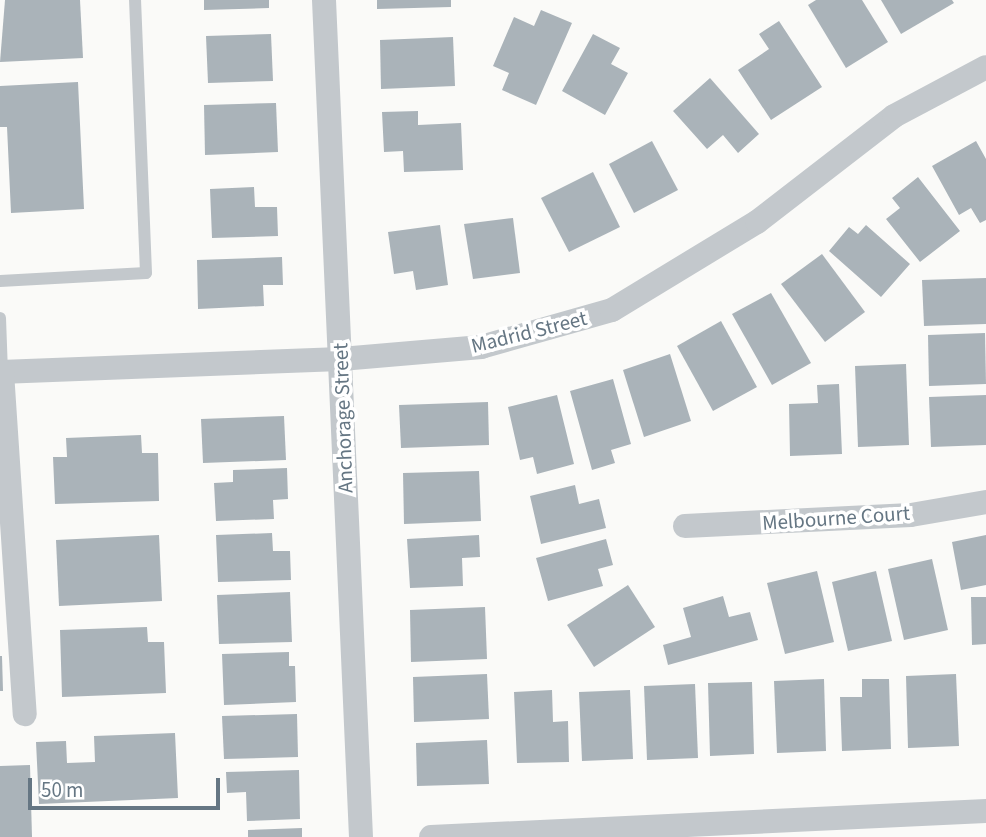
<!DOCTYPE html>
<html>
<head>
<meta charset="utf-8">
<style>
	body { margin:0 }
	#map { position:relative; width:986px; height:837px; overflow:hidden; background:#fafaf8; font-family:"Source Sans 3",sans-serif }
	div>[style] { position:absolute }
	.building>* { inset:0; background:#aab3b9 }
	.lane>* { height:12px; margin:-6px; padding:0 6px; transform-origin:6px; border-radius:6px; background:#c3c8cc }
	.street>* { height:24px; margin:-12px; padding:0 12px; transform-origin:12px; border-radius:12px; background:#c3c8cc }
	span { translate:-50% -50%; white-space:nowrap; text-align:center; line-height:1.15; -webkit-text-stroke:7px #fff; paint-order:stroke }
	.street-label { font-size:21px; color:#657683 }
	.scale { position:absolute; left:28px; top:778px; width:192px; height:32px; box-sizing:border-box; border:4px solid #657683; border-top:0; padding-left:9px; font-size:21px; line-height:24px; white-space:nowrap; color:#657683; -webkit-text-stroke:5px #fff; paint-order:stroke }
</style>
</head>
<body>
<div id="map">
	<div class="building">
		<div style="clip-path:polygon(5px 0,80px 0,83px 58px,0 62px)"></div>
		<div style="clip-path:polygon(204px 0,269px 0,269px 8px,204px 10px)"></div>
		<div style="clip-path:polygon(377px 0,451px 0,451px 7px,377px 9px)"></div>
		<div style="clip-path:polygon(816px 0,862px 0,888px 42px,846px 68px,808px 5px)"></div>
		<div style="clip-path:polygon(881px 0,952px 0,954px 3px,901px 34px)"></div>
		<div style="clip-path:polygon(541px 10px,572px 23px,536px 105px,502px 90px,509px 73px,493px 66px,514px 17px,534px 26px)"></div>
		<div style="clip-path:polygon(779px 21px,822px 87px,771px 120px,738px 70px,769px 49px,759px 34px)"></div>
		<div style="clip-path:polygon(271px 34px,273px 81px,208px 83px,206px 36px)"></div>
		<div style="clip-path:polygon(593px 34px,620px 48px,611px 64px,628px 73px,605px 115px,562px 91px)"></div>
		<div style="clip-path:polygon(453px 37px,455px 86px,381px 89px,380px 40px)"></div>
		<div style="clip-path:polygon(710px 78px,759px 134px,738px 153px,723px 135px,707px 149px,673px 111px)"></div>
		<div style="clip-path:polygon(78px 82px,84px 209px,11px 213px,7px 127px,0 127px,0 86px)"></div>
		<div style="clip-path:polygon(276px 103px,278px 152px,205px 155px,204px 105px)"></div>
		<div style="clip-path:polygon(418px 111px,418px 125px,461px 123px,463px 170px,404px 172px,403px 151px,384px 152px,382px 112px)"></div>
		<div style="clip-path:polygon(652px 141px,678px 190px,634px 213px,609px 164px)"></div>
		<div style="clip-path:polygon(976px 141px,986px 159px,986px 220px,980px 223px,971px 208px,959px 215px,932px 166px)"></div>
		<div style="clip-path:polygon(593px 172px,620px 227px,569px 252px,541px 198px)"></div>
		<div style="clip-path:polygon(918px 177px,960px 231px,920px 262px,886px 219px,900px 208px,892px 198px)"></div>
		<div style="clip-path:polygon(254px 187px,255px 207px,277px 207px,278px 236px,212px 238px,210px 189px)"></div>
		<div style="clip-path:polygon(513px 218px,520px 273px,473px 279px,464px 224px)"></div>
		<div style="clip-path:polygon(440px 225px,448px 285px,416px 290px,413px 271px,394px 274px,388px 232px)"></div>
		<div style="clip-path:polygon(866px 225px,910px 264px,881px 297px,829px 251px,849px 227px,858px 234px)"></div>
		<div style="clip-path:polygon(822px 254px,865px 312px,825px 342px,781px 284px)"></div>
		<div style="clip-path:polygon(282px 257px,283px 285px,263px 285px,264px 306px,198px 309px,197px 260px)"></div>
		<div style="clip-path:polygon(986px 278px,986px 324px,924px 326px,922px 280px)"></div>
		<div style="clip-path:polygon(771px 293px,811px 363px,772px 385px,732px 314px)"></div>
		<div style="clip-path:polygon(721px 321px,757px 387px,713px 411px,677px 346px)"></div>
		<div style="clip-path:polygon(985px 333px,986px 384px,929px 386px,928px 335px)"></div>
		<div style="clip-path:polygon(670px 354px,691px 421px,644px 437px,623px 370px)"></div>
		<div style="clip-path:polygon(906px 364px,909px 445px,858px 447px,855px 366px)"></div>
		<div style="clip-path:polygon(613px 379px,631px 444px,611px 450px,615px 463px,592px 470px,570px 391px)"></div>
		<div style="clip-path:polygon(839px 384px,842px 454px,790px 456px,789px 404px,818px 403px,817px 385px)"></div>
		<div style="clip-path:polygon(557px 395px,574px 464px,537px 474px,533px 457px,520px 460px,508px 407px)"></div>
		<div style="clip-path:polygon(986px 395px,986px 445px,931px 447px,929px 397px)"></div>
		<div style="clip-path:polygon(488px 402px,489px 445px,401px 448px,399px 405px)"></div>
		<div style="clip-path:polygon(284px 416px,286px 460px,203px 463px,201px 419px)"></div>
		<div style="clip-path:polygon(141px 435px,142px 453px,158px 453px,159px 501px,55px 504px,53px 457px,67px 457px,66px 438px)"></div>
		<div style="clip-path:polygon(287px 468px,288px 499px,273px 500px,274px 519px,216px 521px,214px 483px,233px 482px,233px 470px)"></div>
		<div style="clip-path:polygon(479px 471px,481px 521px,404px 524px,403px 473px)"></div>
		<div style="clip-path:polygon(575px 485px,579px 504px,599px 499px,606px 528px,541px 544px,530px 496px)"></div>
		<div style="clip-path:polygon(272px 533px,273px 551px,290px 551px,291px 580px,218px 582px,216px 535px)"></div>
		<div style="clip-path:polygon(159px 535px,162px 601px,59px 606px,56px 540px)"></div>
		<div style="clip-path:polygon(479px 535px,480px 557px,462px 558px,463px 586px,410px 588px,407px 539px)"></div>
		<div style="clip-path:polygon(986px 535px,986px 585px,961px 590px,952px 542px)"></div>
		<div style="clip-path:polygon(606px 539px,613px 565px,598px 569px,603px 586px,548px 601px,536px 558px)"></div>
		<div style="clip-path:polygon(932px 559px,948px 630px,904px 640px,888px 569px)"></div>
		<div style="clip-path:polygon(817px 571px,834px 642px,785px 654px,767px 583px)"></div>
		<div style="clip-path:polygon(876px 571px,892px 641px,848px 651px,832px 582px)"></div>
		<div style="clip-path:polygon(628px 585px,655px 627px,594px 667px,567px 625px)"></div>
		<div style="clip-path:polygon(290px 592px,292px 642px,219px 644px,217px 595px)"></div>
		<div style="clip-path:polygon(723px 596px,729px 617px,750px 612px,758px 640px,668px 665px,663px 645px,691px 637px,683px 608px)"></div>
		<div style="clip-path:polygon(971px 597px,986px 597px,986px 644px,972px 645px)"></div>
		<div style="clip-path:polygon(485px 607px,487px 659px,411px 662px,410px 610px)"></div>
		<div style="clip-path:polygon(147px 627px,148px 642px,164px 642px,166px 693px,62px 697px,60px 630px)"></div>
		<div style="clip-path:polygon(289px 652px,289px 666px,295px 666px,296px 702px,224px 705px,222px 654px)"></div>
		<div style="clip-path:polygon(0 656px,2px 656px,3px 691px,0 691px)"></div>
		<div style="clip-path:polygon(487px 674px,489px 719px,414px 722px,413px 677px)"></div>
		<div style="clip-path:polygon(956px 674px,959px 746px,908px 748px,906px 676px)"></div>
		<div style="clip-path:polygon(824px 679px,826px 751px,777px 753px,774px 681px)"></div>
		<div style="clip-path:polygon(862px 679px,889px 679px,891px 749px,842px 751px,840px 697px,862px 697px)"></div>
		<div style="clip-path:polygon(752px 682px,754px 754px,710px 756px,708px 683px)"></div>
		<div style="clip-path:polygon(695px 684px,698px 758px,647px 760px,644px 686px)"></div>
		<div style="clip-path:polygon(552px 690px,553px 722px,568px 721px,569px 762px,517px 763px,514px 692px)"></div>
		<div style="clip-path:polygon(630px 690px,633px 759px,582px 761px,579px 692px)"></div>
		<div style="clip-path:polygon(297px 714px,298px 757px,224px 759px,222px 716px)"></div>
		<div style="clip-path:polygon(175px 733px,178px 798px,39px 804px,36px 742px,66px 741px,67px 763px,95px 762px,94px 736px)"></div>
		<div style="clip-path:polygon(487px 740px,489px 784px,417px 786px,416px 743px)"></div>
		<div style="clip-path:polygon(30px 765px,32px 837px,0 837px,0 766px)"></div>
		<div style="clip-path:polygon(299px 770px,300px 819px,247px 821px,246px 792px,227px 793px,226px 772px)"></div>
		<div style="clip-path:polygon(302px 828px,302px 837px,248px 837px,248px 830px)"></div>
	</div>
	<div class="lane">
		<div style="left:0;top:281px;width:146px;rotate:-3.1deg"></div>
		<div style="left:146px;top:273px;width:273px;rotate:-92.3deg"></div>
		<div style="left:0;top:318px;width:54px;rotate:87.9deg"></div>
	</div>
	<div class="street">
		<div style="left:324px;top:0;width:838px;rotate:87.47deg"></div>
		<div style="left:0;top:372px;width:341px;rotate:-2.2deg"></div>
		<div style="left:341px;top:359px;width:141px;rotate:-4.9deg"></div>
		<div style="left:481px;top:347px;width:136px;rotate:-15.8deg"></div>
		<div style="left:612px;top:310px;width:170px;rotate:-31.3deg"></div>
		<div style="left:757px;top:222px;width:173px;rotate:-37.7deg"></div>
		<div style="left:894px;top:116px;width:104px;rotate:-28deg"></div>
		<div style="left:2px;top:372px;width:343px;rotate:86.2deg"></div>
		<div style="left:685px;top:526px;width:226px;rotate:-2.8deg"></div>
		<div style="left:911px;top:515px;width:76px;rotate:-9.8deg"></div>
		<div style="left:431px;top:837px;width:556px;rotate:-2.68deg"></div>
	</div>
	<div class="street-label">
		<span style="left:529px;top:332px;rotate:-14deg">Madrid Street</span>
		<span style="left:343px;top:418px;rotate:-92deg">Anchorage Street</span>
		<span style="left:836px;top:518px;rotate:-4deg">Melbourne Court</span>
	</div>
	<div class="scale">50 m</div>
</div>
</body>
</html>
